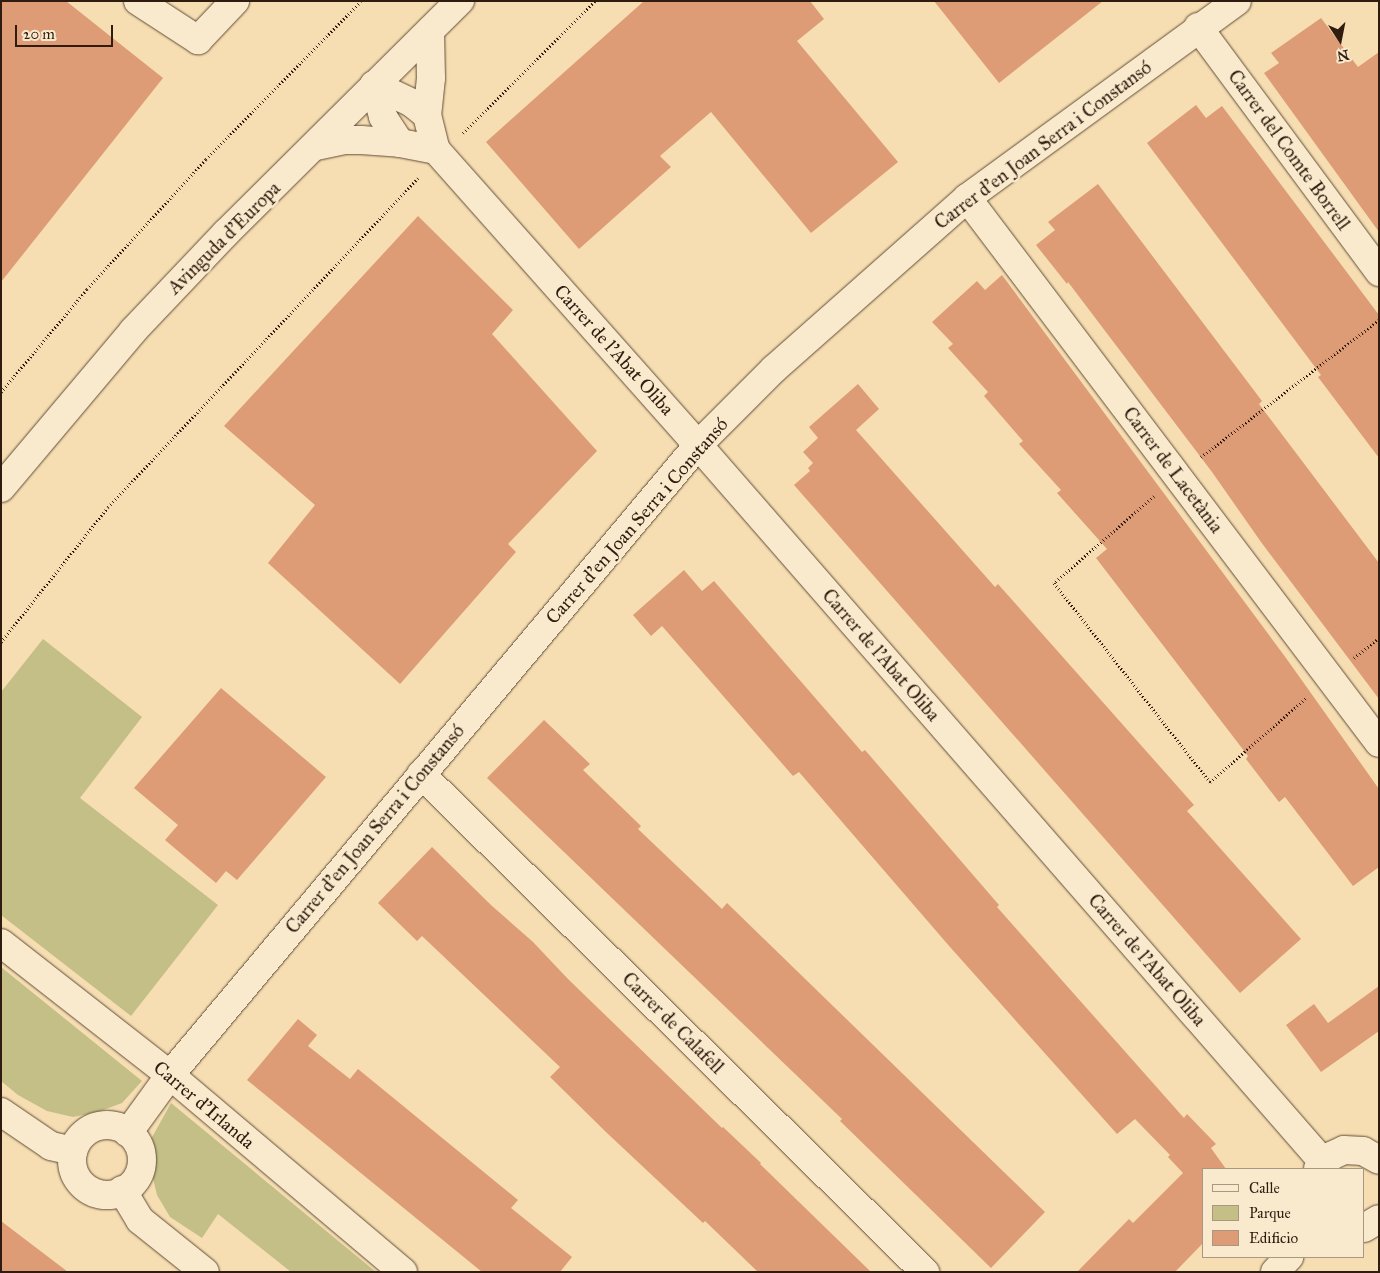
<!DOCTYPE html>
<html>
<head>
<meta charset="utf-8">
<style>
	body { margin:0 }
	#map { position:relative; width:1380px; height:1273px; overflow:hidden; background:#f6deb2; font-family:"IM FELL Great Primer",serif }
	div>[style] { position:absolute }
	.green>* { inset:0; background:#c3bf87 }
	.building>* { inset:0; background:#dd9c75 }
	.path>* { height:3px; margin-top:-1.5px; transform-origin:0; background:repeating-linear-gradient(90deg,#301b10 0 1px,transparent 0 3.5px) }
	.roads { filter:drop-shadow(0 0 1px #624c38) drop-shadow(0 0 1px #624c38) }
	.minor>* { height:28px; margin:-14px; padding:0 14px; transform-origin:14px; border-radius:14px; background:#f9eacd }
	.minor>.ring { margin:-14px; padding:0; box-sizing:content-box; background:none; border:28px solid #f9eacd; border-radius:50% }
	span { translate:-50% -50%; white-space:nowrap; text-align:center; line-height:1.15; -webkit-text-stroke:5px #f9eacd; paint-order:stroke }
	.street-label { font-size:19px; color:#301b10 }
	.frame { position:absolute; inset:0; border:2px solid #301b10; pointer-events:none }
	.legend { position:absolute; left:1202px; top:1168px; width:162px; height:90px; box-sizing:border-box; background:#f9eacd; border:1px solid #a99781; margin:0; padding:6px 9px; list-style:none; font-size:15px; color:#301b10 }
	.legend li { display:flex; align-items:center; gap:10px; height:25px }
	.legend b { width:25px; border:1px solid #a99781 }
	.north { position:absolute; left:1315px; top:15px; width:50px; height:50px; -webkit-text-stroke:4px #f9eacd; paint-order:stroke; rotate:169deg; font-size:14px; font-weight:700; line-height:20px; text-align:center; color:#301b10 }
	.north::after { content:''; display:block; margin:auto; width:18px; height:22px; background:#301b10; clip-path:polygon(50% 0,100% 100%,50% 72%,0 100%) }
	.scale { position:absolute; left:15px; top:25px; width:98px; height:22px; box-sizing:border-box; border:2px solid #301b10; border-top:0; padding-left:6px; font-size:15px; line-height:18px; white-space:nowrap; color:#301b10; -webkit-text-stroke:4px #f9eacd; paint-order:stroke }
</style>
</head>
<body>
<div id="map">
	<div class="green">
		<div style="clip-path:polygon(43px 639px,142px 717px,80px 798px,218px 905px,131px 1016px,1px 915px,1px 692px)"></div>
		<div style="clip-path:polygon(1px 967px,142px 1081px,122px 1103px,98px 1112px,73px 1117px,47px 1111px,18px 1095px,1px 1081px)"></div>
		<div style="clip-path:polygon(171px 1103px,376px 1272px,291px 1272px,218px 1214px,202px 1238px,170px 1217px,157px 1195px,151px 1170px,150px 1141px)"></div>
	</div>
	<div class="building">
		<div style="clip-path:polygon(1px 1px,66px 1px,163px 78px,1px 282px)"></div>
		<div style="clip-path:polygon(644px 1px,810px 1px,824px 19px,797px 41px,898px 162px,811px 233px,711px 112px,660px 156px,671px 167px,579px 249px,486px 142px)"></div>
		<div style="clip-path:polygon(934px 1px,1103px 1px,999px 83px)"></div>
		<div style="clip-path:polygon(1321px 18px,1358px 67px,1379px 52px,1379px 232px,1264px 73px,1279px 63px,1271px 53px)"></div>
		<div style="clip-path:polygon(1196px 105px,1206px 118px,1222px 106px,1379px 315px,1379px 458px,1318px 377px,1321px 375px,1147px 143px)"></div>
		<div style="clip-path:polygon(1098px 184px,1262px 401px,1259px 404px,1379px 563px,1379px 699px,1261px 542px,1212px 472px,1068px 282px,1067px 284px,1036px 245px,1055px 230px,1048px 222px)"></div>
		<div style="clip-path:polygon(418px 216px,513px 310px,492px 334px,597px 451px,508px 544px,516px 552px,400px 684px,268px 563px,315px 505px,224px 426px)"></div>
		<div style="clip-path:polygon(1002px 275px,1286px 658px,1379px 789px,1379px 867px,1353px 886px,1285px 797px,1279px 802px,1246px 759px,1248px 756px,1096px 558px,1107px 549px,1057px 493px,1061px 490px,1019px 444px,1023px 441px,984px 396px,988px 392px,948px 348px,953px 344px,932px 322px,977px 281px,985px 290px)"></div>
		<div style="clip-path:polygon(858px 384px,879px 409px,856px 430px,995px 587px,998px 584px,1194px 805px,1187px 811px,1301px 939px,1240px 993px,794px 485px,810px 471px,808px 468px,813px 463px,803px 452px,818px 438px,809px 427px)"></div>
		<div style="clip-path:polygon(684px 570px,702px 591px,714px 581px,862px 752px,865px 750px,999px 905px,997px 907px,1184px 1118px,1187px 1114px,1216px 1144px,1211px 1148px,1226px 1169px,1204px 1169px,1204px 1242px,1175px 1272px,1077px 1272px,1129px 1219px,1133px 1223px,1183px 1173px,1168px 1157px,1170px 1155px,1135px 1119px,1117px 1134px,950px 947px,799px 772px,793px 776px,662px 626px,651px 636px,633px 615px)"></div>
		<div style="clip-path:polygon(221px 688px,326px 777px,237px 880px,226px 871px,216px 883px,165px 840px,178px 825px,134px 788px)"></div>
		<div style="clip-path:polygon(544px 720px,590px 764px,583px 770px,641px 826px,638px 829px,722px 909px,727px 903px,1045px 1212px,991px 1268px,840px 1121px,842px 1119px,487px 778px)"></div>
		<div style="clip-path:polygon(432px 847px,491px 905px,533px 942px,568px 979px,722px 1128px,723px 1127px,761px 1163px,760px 1164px,871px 1272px,758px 1272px,705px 1221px,703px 1223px,607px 1133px,550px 1077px,560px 1067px,422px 936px,417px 941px,378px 903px)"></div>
		<div style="clip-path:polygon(1379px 986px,1379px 1031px,1321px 1072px,1286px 1025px,1314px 1004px,1328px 1023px)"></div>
		<div style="clip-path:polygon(298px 1019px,317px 1035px,308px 1046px,350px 1079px,358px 1069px,518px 1200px,511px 1208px,572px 1257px,560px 1272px,482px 1272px,247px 1080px)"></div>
		<div style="clip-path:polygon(1px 1221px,68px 1272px,1px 1272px)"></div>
	</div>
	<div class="path">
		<div style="left:463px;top:133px;width:187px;rotate:-45deg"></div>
		<div style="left:1px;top:392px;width:134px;rotate:-50.1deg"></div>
		<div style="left:87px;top:289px;width:176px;rotate:-47.5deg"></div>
		<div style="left:206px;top:159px;width:221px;rotate:-45.5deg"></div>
		<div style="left:1201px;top:457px;width:225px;rotate:-37.6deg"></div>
		<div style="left:1154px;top:496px;width:133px;rotate:139deg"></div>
		<div style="left:1054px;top:583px;width:253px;rotate:51.9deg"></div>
		<div style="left:1210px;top:782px;width:129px;rotate:-41.2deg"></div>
		<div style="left:1px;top:642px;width:172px;rotate:-51.6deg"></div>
		<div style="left:108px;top:507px;width:452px;rotate:-46.7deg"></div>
		<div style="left:1354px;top:658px;width:32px;rotate:-39deg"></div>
	</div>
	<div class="roads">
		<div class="minor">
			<div style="left:138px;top:1px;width:72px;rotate:33deg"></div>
			<div style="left:198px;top:40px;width:54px;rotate:-46.5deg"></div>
			<div style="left:1198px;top:27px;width:305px;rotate:53.5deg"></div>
			<div style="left:430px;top:31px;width:47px;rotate:88.8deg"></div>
			<div style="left:431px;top:78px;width:37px;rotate:96deg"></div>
			<div style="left:427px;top:115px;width:36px;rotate:76deg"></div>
			<div style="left:436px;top:150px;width:395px;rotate:48.4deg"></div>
			<div style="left:698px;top:445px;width:951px;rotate:48.92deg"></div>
			<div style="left:374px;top:85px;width:33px;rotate:74deg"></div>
			<div style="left:383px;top:117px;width:31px;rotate:57deg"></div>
			<div style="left:374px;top:85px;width:42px;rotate:25.3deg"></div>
			<div style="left:412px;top:103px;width:19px;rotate:39deg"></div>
			<div style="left:316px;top:146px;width:29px;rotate:-12deg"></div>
			<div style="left:344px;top:140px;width:17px"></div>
			<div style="left:361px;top:140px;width:39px;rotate:4deg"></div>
			<div style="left:400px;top:143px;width:37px;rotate:11deg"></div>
			<div style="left:967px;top:198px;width:683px;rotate:52.91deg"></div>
			<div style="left:1px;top:488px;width:205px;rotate:-49.9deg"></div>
			<div style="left:133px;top:331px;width:135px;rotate:-46.5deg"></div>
			<div style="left:226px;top:233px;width:330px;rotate:-44.8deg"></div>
			<div style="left:421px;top:774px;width:709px;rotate:44.66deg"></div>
			<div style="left:1px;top:943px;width:214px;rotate:38deg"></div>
			<div style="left:170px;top:1075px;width:305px;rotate:40.2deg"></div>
			<div style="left:1px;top:1112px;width:60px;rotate:34.2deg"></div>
			<div style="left:51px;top:1146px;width:23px;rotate:13deg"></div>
			<div class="ring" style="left:72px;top:1125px;width:42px;height:42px"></div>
			<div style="left:128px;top:1133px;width:72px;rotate:-54.1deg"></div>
			<div style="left:170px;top:1075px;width:822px;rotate:-50.03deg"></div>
			<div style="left:698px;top:445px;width:107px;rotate:-45deg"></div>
			<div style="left:774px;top:369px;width:258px;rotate:-41.5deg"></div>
			<div style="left:967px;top:198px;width:334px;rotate:-36.1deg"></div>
			<div style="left:1318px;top:1169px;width:18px;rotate:-45deg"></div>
			<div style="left:1331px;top:1156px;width:14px;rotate:-25deg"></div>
			<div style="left:1344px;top:1150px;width:19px;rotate:3deg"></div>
			<div style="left:1363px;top:1151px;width:18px;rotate:29deg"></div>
			<div style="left:122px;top:1190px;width:35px;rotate:59deg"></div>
			<div style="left:140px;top:1220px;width:83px;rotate:38.7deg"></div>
			<div style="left:1364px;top:1228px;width:17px;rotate:-31deg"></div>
			<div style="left:1275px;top:1272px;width:21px;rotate:-47deg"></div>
		</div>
	</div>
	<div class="street-label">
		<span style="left:1043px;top:145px;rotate:-37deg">Carrer d'en Joan Serra i Constansó</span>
		<span style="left:1289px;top:150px;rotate:54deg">Carrer del Comte Borrell</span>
		<span style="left:224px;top:238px;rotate:-45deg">Avinguda d'Europa</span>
		<span style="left:614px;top:350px;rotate:48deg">Carrer de l'Abat Oliba</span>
		<span style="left:1173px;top:470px;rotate:53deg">Carrer de Lacetània</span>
		<span style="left:637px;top:521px;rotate:-49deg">Carrer d'en Joan Serra i Constansó</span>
		<span style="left:881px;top:655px;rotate:49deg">Carrer de l'Abat Oliba</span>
		<span style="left:375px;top:829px;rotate:-50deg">Carrer d'en Joan Serra i Constansó</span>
		<span style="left:1147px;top:960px;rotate:49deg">Carrer de l'Abat Oliba</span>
		<span style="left:673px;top:1023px;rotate:45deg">Carrer de Calafell</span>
		<span style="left:204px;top:1105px;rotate:40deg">Carrer d'Irlanda</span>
	</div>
	<div class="frame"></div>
	<ul class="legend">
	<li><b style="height:6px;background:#f9eacd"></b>Calle</li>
	<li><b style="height:14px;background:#c3bf87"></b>Parque</li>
	<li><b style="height:14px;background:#dd9c75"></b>Edificio</li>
	</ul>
	<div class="north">N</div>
	<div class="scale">20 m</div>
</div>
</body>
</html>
